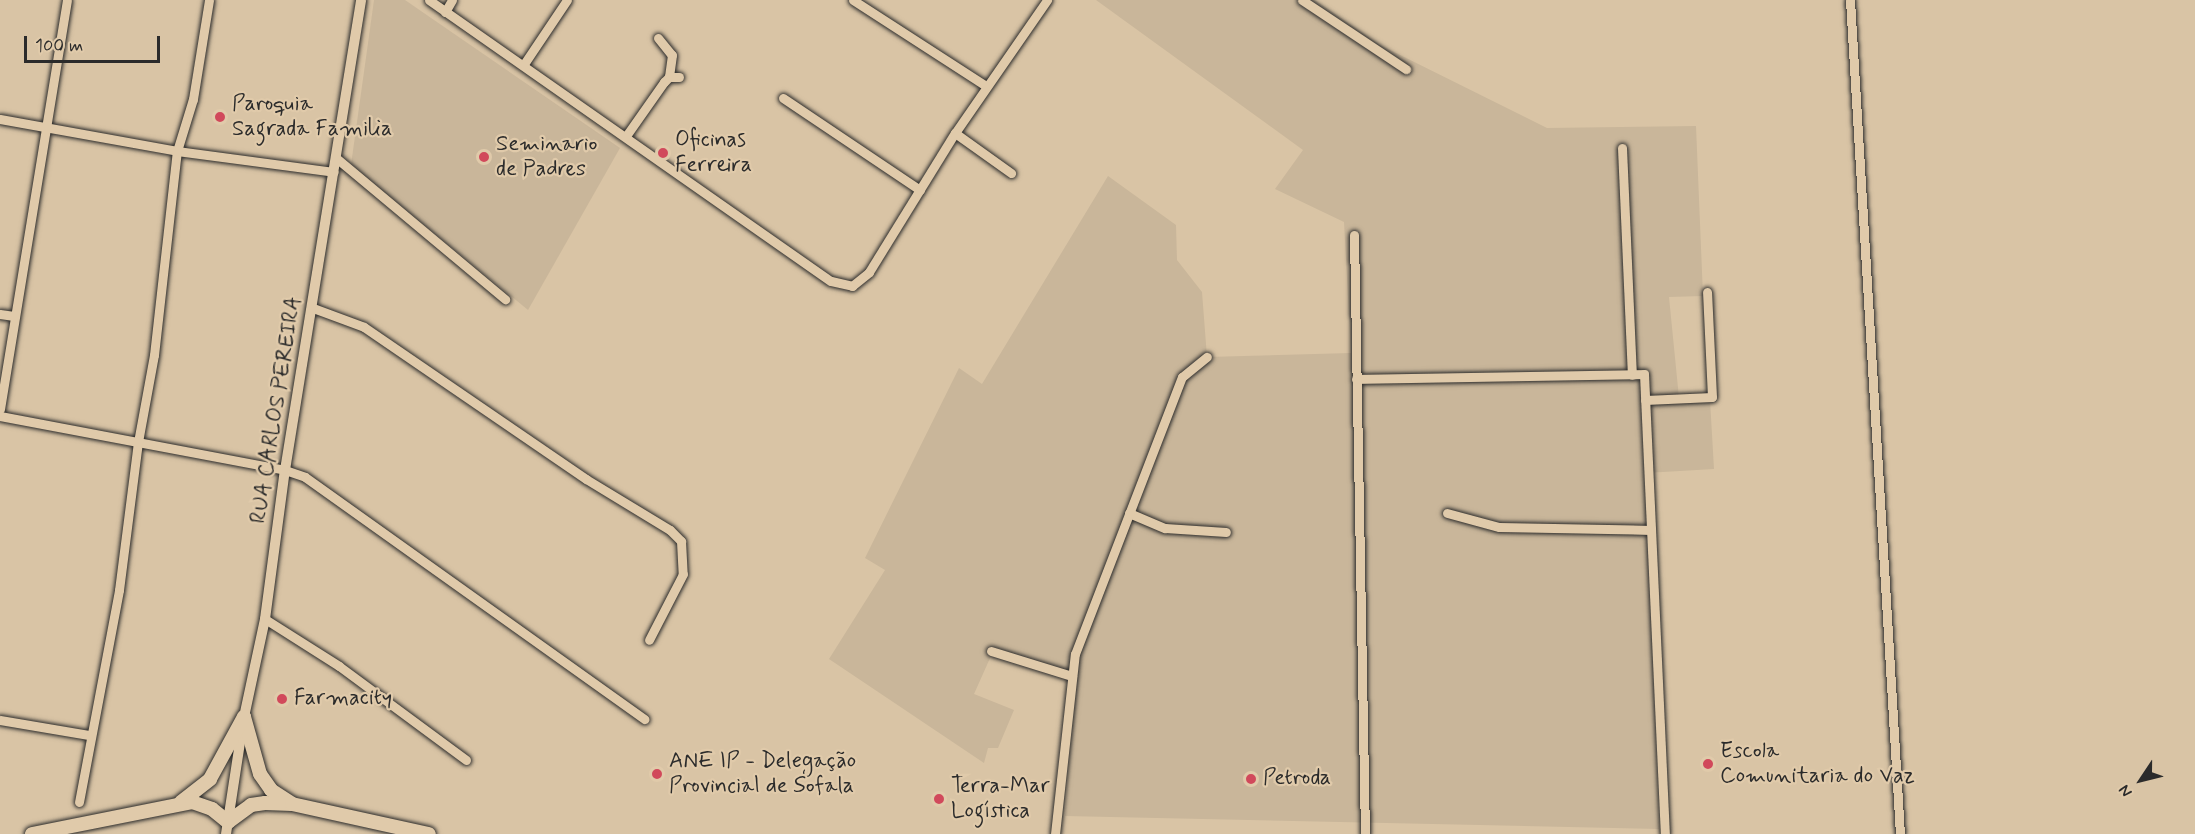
<!DOCTYPE html>
<html>
<head>
<meta charset="utf-8">
<style>
	body { margin:0 }
	#map { position:relative; width:2195px; height:834px; overflow:hidden; background:#d9c4a5; font-family:Mynerve,sans-serif }
	div>[style] { position:absolute }
	.built>* { inset:0; background:#c9b69a }
	.roads { filter:drop-shadow(0 0 2px #2b2b2b) drop-shadow(0 0 2px #2b2b2b) }
	.minor>* { height:9px; margin:-4.5px; padding:0 4.5px; transform-origin:4.5px; border-radius:4.5px; background:#e0caaa }
	.major>* { height:10px; margin:-5px; padding:0 5px; transform-origin:5px; border-radius:5px; background:#e0caaa }
	.highway>* { height:14px; margin:-7px; padding:0 7px; transform-origin:7px; border-radius:7px; background:#e0caaa }
	.dots>* { width:16px; height:16px; translate:-50% -50%; box-sizing:border-box; border:3px solid #e0caaa; border-radius:50% }
	span { translate:-50% -50%; white-space:nowrap; text-align:center; line-height:1.15; -webkit-text-stroke:4.5px #e0caaa; paint-order:stroke }
	.poi-label { font-size:22px; color:#2b2b2b }
	.left { translate:0 -50%; text-align:left }
	.street-label { font-size:22px; color:#2b2b2b }
	.north { position:absolute; left:2111px; top:750px; width:60px; height:60px; -webkit-text-stroke:4px #e0caaa; paint-order:stroke; rotate:235deg; font-size:16px; font-weight:700; line-height:24px; text-align:center; color:#2b2b2b }
	.north::after { content:''; display:block; margin:auto; width:21px; height:27px; background:#2b2b2b; clip-path:polygon(50% 0,100% 100%,50% 72%,0 100%) }
	.scale { position:absolute; left:24px; top:36px; width:136px; height:27px; box-sizing:border-box; border:3px solid #2b2b2b; border-top:0; padding-left:8px; font-size:18px; line-height:21px; white-space:nowrap; color:#2b2b2b; -webkit-text-stroke:4px #e0caaa; paint-order:stroke }
</style>
</head>
<body>
<div id="map">
	<div class="built">
		<div style="clip-path:polygon(374px 0,405px 0,620px 148px,528px 310px,351px 165px)"></div>
		<div style="clip-path:polygon(1096px 0,1315px 0,1380px 45px,1547px 128px,1696px 126px,1703px 296px,1669px 297px,1679px 398px,1710px 400px,1714px 469px,1646px 473px,1659px 829px,1065px 816px,1076px 676px,995px 647px,974px 694px,1014px 710px,998px 748px,988px 748px,984px 763px,829px 659px,885px 570px,865px 558px,959px 368px,982px 384px,1108px 176px,1176px 225px,1177px 260px,1202px 292px,1207px 357px,1351px 353px,1344px 222px,1275px 189px,1303px 150px)"></div>
	</div>
	<div class="roads">
		<div class="minor">
			<div style="left:429px;top:0;width:490px;rotate:35deg"></div>
			<div style="left:831px;top:281px;width:22px;rotate:13deg"></div>
			<div style="left:852px;top:286px;width:22px;rotate:-39deg"></div>
			<div style="left:869px;top:272px;width:163px;rotate:-58.3deg"></div>
			<div style="left:955px;top:133px;width:162px;rotate:-55.3deg"></div>
			<div style="left:853px;top:0;width:158px;rotate:32.9deg"></div>
			<div style="left:1302px;top:0;width:125px;rotate:33.6deg"></div>
			<div style="left:1850px;top:0;width:835px;rotate:86.57deg"></div>
			<div style="left:445px;top:12px;width:14px;rotate:-60deg"></div>
			<div style="left:658px;top:38px;width:22px;rotate:51deg"></div>
			<div style="left:672px;top:55px;width:22px;rotate:98deg"></div>
			<div style="left:524px;top:64px;width:77px;rotate:-56.1deg"></div>
			<div style="left:783px;top:98px;width:165px;rotate:33.9deg"></div>
			<div style="left:0;top:119px;width:180px;rotate:10.2deg"></div>
			<div style="left:177px;top:151px;width:158px;rotate:7.6deg"></div>
			<div style="left:955px;top:133px;width:69px;rotate:35.5deg"></div>
			<div style="left:626px;top:136px;width:66px;rotate:-54.9deg"></div>
			<div style="left:664px;top:82px;width:7px;rotate:-45deg"></div>
			<div style="left:669px;top:77px;width:10px"></div>
			<div style="left:1622px;top:148px;width:227px;rotate:87.5deg"></div>
			<div style="left:335px;top:157px;width:222px;rotate:39.9deg"></div>
			<div style="left:1354px;top:235px;width:599px;rotate:88.95deg"></div>
			<div style="left:313px;top:308px;width:54px;rotate:20.4deg"></div>
			<div style="left:364px;top:327px;width:269px;rotate:34.4deg"></div>
			<div style="left:586px;top:479px;width:98px;rotate:31.3deg"></div>
			<div style="left:670px;top:530px;width:16px;rotate:45deg"></div>
			<div style="left:681px;top:541px;width:33px;rotate:87deg"></div>
			<div style="left:683px;top:574px;width:74px;rotate:117.3deg"></div>
			<div style="left:0;top:314px;width:14px;rotate:8deg"></div>
			<div style="left:1356px;top:379px;width:288px;rotate:-1deg"></div>
			<div style="left:1644px;top:374px;width:460px;rotate:87.4deg"></div>
			<div style="left:1645px;top:400px;width:67px;rotate:-2.6deg"></div>
			<div style="left:1712px;top:397px;width:105px;rotate:-92.7deg"></div>
			<div style="left:0;top:409px;width:414px;rotate:-80.7deg"></div>
			<div style="left:0;top:416px;width:290px;rotate:10.7deg"></div>
			<div style="left:285px;top:470px;width:21px;rotate:19deg"></div>
			<div style="left:305px;top:477px;width:417px;rotate:35.5deg"></div>
			<div style="left:1129px;top:513px;width:39px;rotate:23deg"></div>
			<div style="left:1165px;top:528px;width:61px;rotate:3.8deg"></div>
			<div style="left:1447px;top:513px;width:54px;rotate:15.1deg"></div>
			<div style="left:1499px;top:527px;width:152px;rotate:1.1deg"></div>
			<div style="left:265px;top:619px;width:88px;rotate:32.4deg"></div>
			<div style="left:339px;top:666px;width:158px;rotate:36.5deg"></div>
			<div style="left:991px;top:651px;width:85px;rotate:17.2deg"></div>
			<div style="left:0;top:720px;width:90px;rotate:9.6deg"></div>
			<div style="left:79px;top:802px;width:216px;rotate:-79.3deg"></div>
			<div style="left:119px;top:590px;width:149px;rotate:-82.7deg"></div>
			<div style="left:138px;top:442px;width:88px;rotate:-79.6deg"></div>
			<div style="left:154px;top:355px;width:205px;rotate:-83.6deg"></div>
			<div style="left:177px;top:151px;width:54px;rotate:-72.9deg"></div>
			<div style="left:193px;top:99px;width:100px;rotate:-80.8deg"></div>
			<div style="left:1055px;top:834px;width:181px;rotate:-83.7deg"></div>
			<div style="left:1075px;top:654px;width:297px;rotate:-68.9deg"></div>
			<div style="left:1182px;top:377px;width:32px;rotate:-39deg"></div>
		</div>
		<div class="major">
			<div style="left:226px;top:834px;width:118px;rotate:-81.3deg"></div>
			<div style="left:244px;top:717px;width:100px;rotate:-77.9deg"></div>
			<div style="left:265px;top:619px;width:150px;rotate:-82.4deg"></div>
			<div style="left:285px;top:470px;width:476px;rotate:-80.8deg"></div>
		</div>
		<div class="highway">
			<div style="left:244px;top:717px;width:59px;rotate:74.3deg"></div>
			<div style="left:260px;top:774px;width:19px;rotate:55deg"></div>
			<div style="left:271px;top:790px;width:24px;rotate:33deg"></div>
			<div style="left:181px;top:802px;width:37px;rotate:-38deg"></div>
			<div style="left:210px;top:779px;width:71px;rotate:-61.3deg"></div>
			<div style="left:32px;top:834px;width:163px;rotate:-11.3deg"></div>
			<div style="left:192px;top:802px;width:21px;rotate:19deg"></div>
			<div style="left:212px;top:809px;width:21px;rotate:39deg"></div>
			<div style="left:228px;top:822px;width:29px;rotate:-36deg"></div>
			<div style="left:251px;top:805px;width:14px;rotate:-8deg"></div>
			<div style="left:265px;top:803px;width:27px;rotate:2deg"></div>
			<div style="left:292px;top:804px;width:140px;rotate:12.4deg"></div>
		</div>
	</div>
	<div class="dots">
		<div style="left:220px;top:117px;background:#d1495b"></div>
		<div style="left:663px;top:153px;background:#d1495b"></div>
		<div style="left:484px;top:157px;background:#d1495b"></div>
		<div style="left:282px;top:699px;background:#d1495b"></div>
		<div style="left:1708px;top:764px;background:#d1495b"></div>
		<div style="left:657px;top:774px;background:#d1495b"></div>
		<div style="left:1251px;top:779px;background:#d1495b"></div>
		<div style="left:939px;top:799px;background:#d1495b"></div>
	</div>
	<div class="poi-label">
		<span class="left" style="left:232px;top:117px">Paroquia<br>Sagrada Familia</span>
		<span class="left" style="left:675px;top:153px">Oficinas<br>Ferreira</span>
		<span class="left" style="left:496px;top:157px">Seminario<br>de Padres</span>
		<span class="left" style="left:294px;top:699px">Farmacity</span>
		<span class="left" style="left:1720px;top:764px">Escola<br>Comunitaria do Vaz</span>
		<span class="left" style="left:669px;top:774px">ANE IP - Delegação<br>Provincial de Sofala</span>
		<span class="left" style="left:1263px;top:779px">Petroda</span>
		<span class="left" style="left:951px;top:799px">Terra-Mar<br>Logística</span>
	</div>
	<div class="street-label">
		<span style="left:277px;top:410px;rotate:-81deg">RUA CARLOS PEREIRA</span>
	</div>
	<div class="north">N</div>
	<div class="scale">100 m</div>
</div>
</body>
</html>
